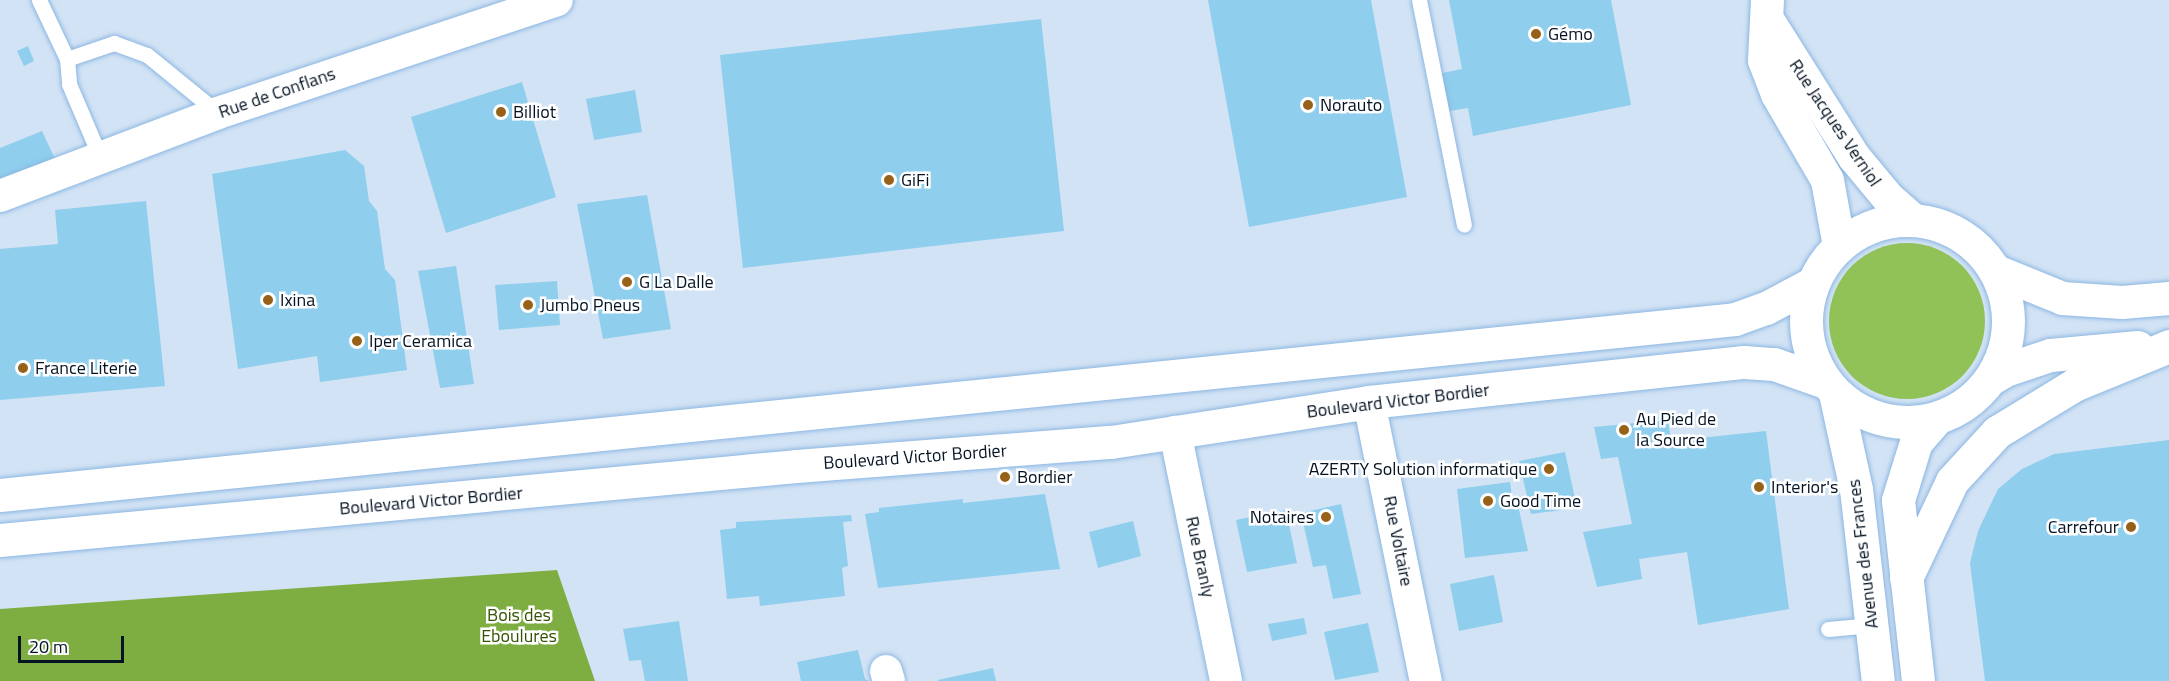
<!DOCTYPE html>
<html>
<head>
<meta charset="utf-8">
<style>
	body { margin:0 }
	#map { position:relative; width:2169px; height:681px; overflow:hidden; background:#d2e3f5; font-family:"Titillium Web",sans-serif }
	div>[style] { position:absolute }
	.green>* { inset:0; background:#91c257 }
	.round { border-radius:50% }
	.forest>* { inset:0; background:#7eae41 }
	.building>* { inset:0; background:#8fceed }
	.roads { filter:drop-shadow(0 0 2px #8db7e2) drop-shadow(0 0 2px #8db7e2) }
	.service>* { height:15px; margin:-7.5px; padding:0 7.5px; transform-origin:7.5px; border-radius:7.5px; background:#fff }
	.minor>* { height:32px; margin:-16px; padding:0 16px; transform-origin:16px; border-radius:16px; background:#fff }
	.tertiary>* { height:33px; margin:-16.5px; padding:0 16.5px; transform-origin:16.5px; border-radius:16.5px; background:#fff }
	.secondary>* { height:33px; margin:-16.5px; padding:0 16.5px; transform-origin:16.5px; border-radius:16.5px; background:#fff }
	.secondary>.ring { margin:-16.5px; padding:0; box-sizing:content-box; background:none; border:33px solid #fff; border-radius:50% }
	.dots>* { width:16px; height:16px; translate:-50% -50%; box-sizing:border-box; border:3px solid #fff; border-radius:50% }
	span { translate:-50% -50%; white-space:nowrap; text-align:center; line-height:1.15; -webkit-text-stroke:5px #fff; paint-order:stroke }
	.poi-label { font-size:18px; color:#051424 }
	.left { translate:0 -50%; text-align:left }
	.right { translate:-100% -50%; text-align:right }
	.street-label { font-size:18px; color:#051424 }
	.park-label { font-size:18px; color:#355302 }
	.scale { position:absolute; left:18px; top:636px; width:106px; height:27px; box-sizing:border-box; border:3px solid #051424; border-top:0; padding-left:8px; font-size:18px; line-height:21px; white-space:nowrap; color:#051424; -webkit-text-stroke:4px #fff; paint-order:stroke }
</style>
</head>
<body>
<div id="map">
	<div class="green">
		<div class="round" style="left:1829px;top:243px;width:156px;height:156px"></div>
	</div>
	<div class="forest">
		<div style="clip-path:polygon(557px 570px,595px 681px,0 681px,0 609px)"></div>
	</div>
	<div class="building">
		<div style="clip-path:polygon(1208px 0,1371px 0,1407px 197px,1249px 227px)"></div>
		<div style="clip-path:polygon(1449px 0,1611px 0,1631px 105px,1473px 136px,1468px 108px,1449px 111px,1442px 73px,1462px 69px)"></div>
		<div style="clip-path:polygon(1041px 19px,1064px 231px,743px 268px,720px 55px)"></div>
		<div style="clip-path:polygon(28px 46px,34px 61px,24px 66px,17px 51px)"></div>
		<div style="clip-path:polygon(522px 82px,556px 197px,446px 233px,411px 117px)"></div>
		<div style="clip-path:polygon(635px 90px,642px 132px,594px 140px,586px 99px)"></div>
		<div style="clip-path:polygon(42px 131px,55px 159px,0 180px,0 148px)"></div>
		<div style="clip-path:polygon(345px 150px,364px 166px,369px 201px,377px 211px,385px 269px,395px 280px,407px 370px,320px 382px,317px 356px,238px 369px,212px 174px)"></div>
		<div style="clip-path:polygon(647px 195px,671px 329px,603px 339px,577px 204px)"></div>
		<div style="clip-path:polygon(146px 201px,165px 386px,0 400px,0 249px,58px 244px,55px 210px)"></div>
		<div style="clip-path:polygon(456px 266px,474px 384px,440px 388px,418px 271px)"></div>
		<div style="clip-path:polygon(557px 281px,560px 325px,499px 330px,495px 285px)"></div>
		<div style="clip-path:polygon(1668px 420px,1671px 441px,1766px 431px,1789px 609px,1698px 625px,1687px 552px,1639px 559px,1642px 579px,1597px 587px,1583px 532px,1632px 524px,1618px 457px,1601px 459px,1594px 427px)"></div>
		<div style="clip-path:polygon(2169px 440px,2169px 681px,1985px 681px,1970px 563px,1978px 531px,1998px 489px,2022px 469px,2054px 454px)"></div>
		<div style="clip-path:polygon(1565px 452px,1577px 508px,1531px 514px,1519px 461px)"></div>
		<div style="clip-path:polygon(1510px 482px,1513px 505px,1518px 505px,1528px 551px,1465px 558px,1457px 489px)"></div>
		<div style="clip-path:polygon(1045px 494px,1060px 569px,878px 588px,865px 514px,879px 512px,879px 508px,963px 499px,963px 503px)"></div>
		<div style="clip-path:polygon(1341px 504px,1361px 594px,1333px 599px,1326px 565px,1313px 567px,1301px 513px)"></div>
		<div style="clip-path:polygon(1286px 510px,1297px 563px,1247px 572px,1236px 520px)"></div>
		<div style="clip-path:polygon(851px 515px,852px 521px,843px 522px,848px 566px,842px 568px,845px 596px,760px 606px,759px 596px,727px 599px,720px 530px,736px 528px,736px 522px)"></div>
		<div style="clip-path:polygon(1133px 521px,1141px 556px,1098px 568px,1089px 532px)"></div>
		<div style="clip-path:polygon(1494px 575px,1503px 622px,1459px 631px,1450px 584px)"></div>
		<div style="clip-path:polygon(1304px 618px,1307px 634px,1272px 641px,1268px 624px)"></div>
		<div style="clip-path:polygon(679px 621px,688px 681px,645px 681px,641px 660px,629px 661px,623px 629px)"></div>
		<div style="clip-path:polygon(1368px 623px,1379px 672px,1335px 680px,1324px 632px)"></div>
		<div style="clip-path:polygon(858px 650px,865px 679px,869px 681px,801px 681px,797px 662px)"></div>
		<div style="clip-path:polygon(993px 668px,996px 681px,938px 681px,938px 680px)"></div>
	</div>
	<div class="roads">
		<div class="service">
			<div style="left:39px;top:0;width:65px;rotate:64.6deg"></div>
			<div style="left:67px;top:59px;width:25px;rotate:85deg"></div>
			<div style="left:69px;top:84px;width:66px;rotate:66.9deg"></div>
			<div style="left:95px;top:145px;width:19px;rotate:28deg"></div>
			<div style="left:1419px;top:0;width:229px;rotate:78.7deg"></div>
			<div style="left:67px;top:59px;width:50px;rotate:-18.8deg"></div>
			<div style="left:114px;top:43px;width:35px;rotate:20deg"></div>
			<div style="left:147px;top:55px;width:92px;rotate:39.2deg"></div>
			<div style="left:1828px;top:629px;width:44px;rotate:-5.2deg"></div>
		</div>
		<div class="minor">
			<div style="left:0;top:196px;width:233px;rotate:-20.8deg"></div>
			<div style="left:218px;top:113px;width:357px;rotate:-18.4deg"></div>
			<div style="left:1369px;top:402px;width:285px;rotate:78.5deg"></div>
			<div style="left:1175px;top:432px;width:254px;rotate:78.4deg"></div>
			<div style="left:886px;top:671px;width:10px;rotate:73deg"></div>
		</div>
		<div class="tertiary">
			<div style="left:1767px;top:0;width:60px;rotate:92.9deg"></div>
			<div style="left:1764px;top:60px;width:36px;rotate:69deg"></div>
			<div style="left:1777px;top:94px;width:99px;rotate:59.8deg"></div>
			<div style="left:1827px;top:180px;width:67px;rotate:79.7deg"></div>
			<div style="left:1767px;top:19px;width:163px;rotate:57.8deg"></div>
			<div style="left:1854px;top:157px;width:53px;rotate:50.3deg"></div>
			<div style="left:1888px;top:198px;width:33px;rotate:41deg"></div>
		</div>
		<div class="secondary">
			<div class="ring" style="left:1806px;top:220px;width:169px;height:169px"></div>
			<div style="left:1996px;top:271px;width:71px;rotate:22.2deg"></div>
			<div style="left:2062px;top:298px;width:60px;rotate:3.8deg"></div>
			<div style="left:2122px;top:302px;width:47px;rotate:-4.9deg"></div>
			<div style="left:1990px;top:379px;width:17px;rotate:-31deg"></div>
			<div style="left:2005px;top:370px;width:47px;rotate:-18.4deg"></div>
			<div style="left:2050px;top:355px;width:88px;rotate:-5.2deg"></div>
			<div style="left:1835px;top:393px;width:98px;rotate:77.7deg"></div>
			<div style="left:1856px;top:489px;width:193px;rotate:83.5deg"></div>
			<div style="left:0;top:495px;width:1744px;rotate:-5.79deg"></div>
			<div style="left:1735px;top:319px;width:33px;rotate:-20deg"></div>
			<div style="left:1766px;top:308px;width:53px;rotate:-28deg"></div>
			<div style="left:0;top:540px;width:799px;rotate:-5.31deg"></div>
			<div style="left:796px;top:466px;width:316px;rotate:-4.4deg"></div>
			<div style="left:1111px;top:442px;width:261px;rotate:-8.8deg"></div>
			<div style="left:1369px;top:402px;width:377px;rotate:-6.1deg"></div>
			<div style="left:1744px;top:362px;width:30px;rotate:4deg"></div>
			<div style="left:1774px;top:364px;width:54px;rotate:19.4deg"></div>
			<div style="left:1906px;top:578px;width:107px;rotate:-64.6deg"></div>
			<div style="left:1952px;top:481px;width:67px;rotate:-47.4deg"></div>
			<div style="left:1997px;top:432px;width:90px;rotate:-31.4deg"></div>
			<div style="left:2074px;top:385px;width:103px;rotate:-22.3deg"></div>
			<div style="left:1918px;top:681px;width:182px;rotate:-96.3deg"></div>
			<div style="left:1898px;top:500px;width:61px;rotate:-72.8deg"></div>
			<div style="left:1916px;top:442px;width:32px;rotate:-49deg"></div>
		</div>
	</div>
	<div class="dots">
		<div style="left:1536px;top:34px;background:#976218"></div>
		<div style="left:1308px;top:105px;background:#976218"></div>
		<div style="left:501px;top:112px;background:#976218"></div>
		<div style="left:889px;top:180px;background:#976218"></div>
		<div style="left:627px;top:282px;background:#976218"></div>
		<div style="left:268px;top:300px;background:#976218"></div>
		<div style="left:528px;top:305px;background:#976218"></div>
		<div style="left:357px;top:341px;background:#976218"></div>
		<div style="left:23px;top:368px;background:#976218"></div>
		<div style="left:1624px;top:430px;background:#976218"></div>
		<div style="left:1549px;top:469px;background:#976218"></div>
		<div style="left:1005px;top:477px;background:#976218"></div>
		<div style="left:1759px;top:487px;background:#976218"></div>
		<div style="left:1488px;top:501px;background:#976218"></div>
		<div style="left:1326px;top:517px;background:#976218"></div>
		<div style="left:2131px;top:527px;background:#976218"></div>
	</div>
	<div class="poi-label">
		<span class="left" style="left:1548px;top:34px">Gémo</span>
		<span class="left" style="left:1320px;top:105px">Norauto</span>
		<span class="left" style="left:513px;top:112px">Billiot</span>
		<span class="left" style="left:901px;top:180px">GiFi</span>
		<span class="left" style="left:639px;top:282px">G La Dalle</span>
		<span class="left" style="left:280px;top:300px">Ixina</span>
		<span class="left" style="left:540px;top:305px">Jumbo Pneus</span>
		<span class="left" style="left:369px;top:341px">Iper Ceramica</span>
		<span class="left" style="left:35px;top:368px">France Literie</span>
		<span class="left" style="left:1636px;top:430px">Au Pied de<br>la Source</span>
		<span class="right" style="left:1537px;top:469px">AZERTY Solution informatique</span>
		<span class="left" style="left:1017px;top:477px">Bordier</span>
		<span class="left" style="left:1771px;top:487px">Interior's</span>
		<span class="left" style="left:1500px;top:501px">Good Time</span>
		<span class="right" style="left:1314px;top:517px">Notaires</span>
		<span class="right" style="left:2119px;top:527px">Carrefour</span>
	</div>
	<div class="street-label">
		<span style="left:277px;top:93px;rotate:-19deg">Rue de Conflans</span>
		<span style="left:1835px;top:123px;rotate:56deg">Rue Jacques Verniol</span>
		<span style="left:1398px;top:401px;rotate:-7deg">Boulevard Victor Bordier</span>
		<span style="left:915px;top:457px;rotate:-4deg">Boulevard Victor Bordier</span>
		<span style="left:431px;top:501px;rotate:-5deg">Boulevard Victor Bordier</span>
		<span style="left:1398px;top:541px;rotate:79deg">Rue Voltaire</span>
		<span style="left:1863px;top:554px;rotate:-97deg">Avenue des Frances</span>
		<span style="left:1200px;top:557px;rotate:78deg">Rue Branly</span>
	</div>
	<div class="park-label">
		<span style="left:519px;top:626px">Bois des<br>Eboulures</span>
	</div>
	<div class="scale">20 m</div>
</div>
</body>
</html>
